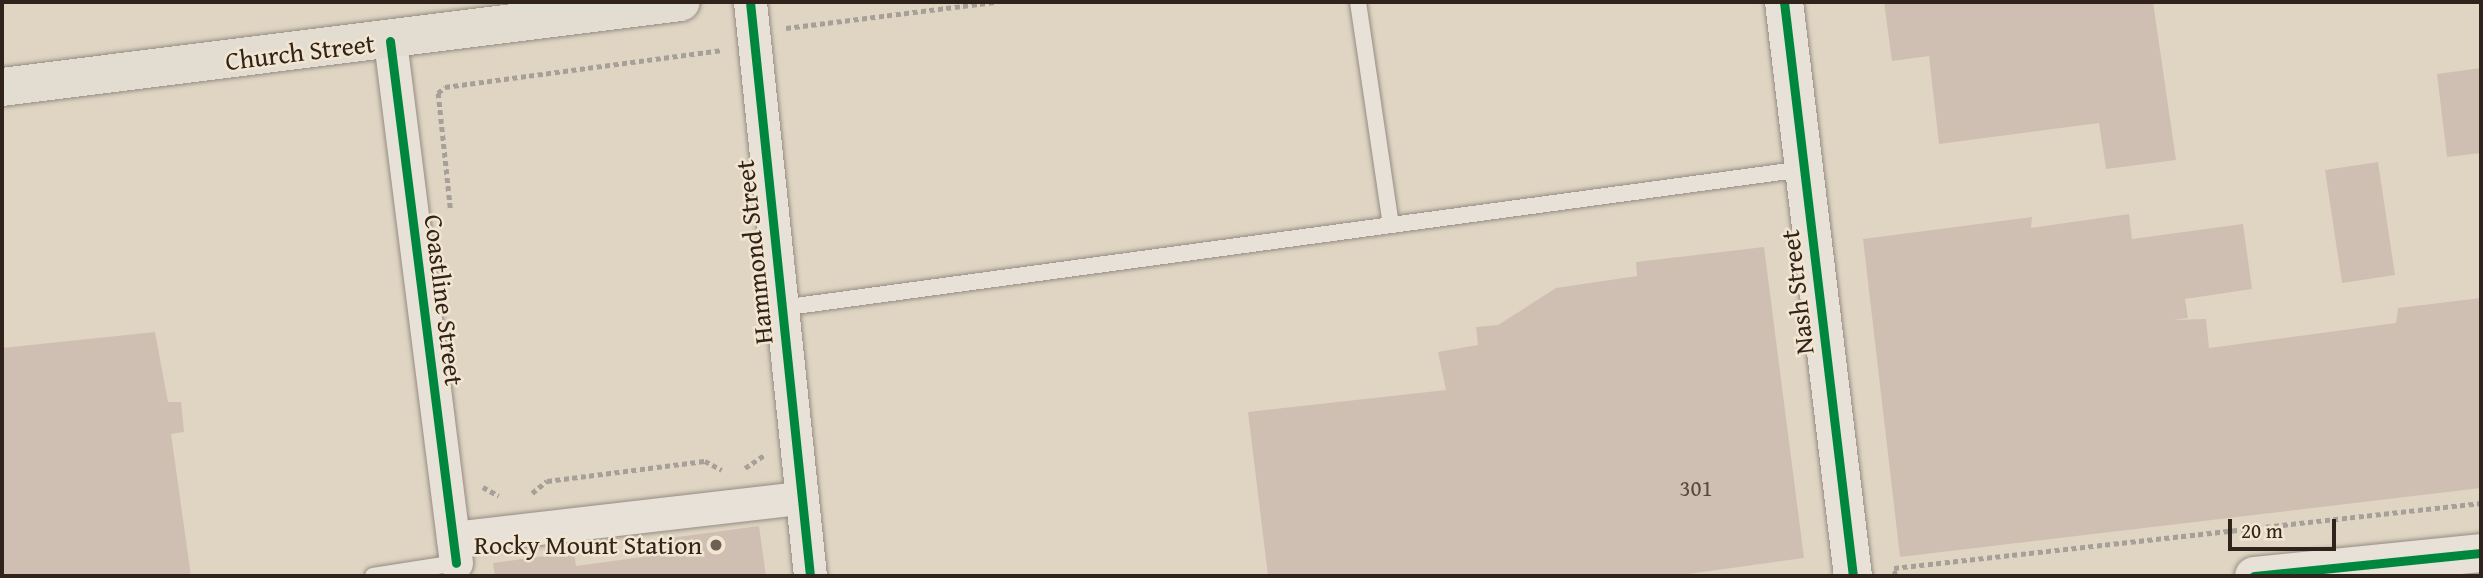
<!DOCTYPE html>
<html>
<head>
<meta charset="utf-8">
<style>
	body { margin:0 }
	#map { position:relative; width:2483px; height:578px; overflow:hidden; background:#e0d5c3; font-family:"Gentium Book Plus",serif }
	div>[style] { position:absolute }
	.building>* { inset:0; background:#cfbfb3 }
	.path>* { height:4.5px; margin-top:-2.25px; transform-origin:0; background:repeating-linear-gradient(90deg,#a6a098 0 5px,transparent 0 8.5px) }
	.roads { filter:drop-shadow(0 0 2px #948c82) drop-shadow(0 0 2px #948c82) }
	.lane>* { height:16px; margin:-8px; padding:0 8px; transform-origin:8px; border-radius:8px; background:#e7e1d7 }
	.street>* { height:33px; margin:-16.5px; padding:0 16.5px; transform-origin:16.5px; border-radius:16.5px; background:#e7e1d7 }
	.secondary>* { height:38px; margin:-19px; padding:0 19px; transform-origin:19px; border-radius:19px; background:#e7e1d7 }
	.primary>* { height:38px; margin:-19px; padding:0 19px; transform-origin:19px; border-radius:19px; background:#e2dcd1 }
	.cycleway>* { height:9px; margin:-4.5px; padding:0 4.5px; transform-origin:4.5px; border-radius:4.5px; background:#00873e }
	.dots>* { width:19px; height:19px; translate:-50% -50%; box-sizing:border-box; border:4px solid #f3e6d0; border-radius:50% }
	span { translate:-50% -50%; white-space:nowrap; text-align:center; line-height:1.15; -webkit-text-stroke:5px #f3e6d0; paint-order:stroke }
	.number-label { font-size:23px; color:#584b42 }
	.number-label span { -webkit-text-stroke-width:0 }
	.street-label { font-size:26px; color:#2f231c }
	.poi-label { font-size:26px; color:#2f231c }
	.right { translate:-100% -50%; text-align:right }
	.frame { position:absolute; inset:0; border:4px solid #2f231c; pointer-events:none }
	.scale { position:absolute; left:2228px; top:519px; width:108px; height:32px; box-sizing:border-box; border:4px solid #2f231c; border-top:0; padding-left:9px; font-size:21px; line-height:24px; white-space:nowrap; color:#2f231c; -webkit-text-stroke:5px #f3e6d0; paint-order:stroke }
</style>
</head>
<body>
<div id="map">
	<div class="building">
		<div style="clip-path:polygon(1884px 2px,2153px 2px,2176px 160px,2106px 169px,2099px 123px,1939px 144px,1929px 56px,1892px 61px)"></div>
		<div style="clip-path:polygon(2481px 68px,2481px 153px,2447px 157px,2437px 74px)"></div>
		<div style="clip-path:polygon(2378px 162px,2395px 275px,2342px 283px,2325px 170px)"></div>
		<div style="clip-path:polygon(2129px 214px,2132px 239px,2243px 224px,2252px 289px,2185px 299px,2188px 318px,2173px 320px,2206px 319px,2209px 348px,2396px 323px,2398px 308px,2481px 298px,2481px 488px,1900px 557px,1863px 239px,2032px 217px,2031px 228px)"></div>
		<div style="clip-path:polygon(1764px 247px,1804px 558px,1674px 576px,1268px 576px,1248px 412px,1446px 390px,1438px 352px,1478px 345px,1476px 327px,1498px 325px,1556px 288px,1637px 276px,1636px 262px)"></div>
		<div style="clip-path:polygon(155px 332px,168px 402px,181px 402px,184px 432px,171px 434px,191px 576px,2px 576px,2px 348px)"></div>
		<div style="clip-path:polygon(759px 526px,766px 576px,495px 576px,493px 563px,574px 552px,576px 566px,672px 553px,670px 538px)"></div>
	</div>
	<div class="path">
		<div style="left:786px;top:28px;width:212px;rotate:-7.1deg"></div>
		<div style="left:450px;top:208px;width:116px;rotate:-96deg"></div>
		<div style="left:438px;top:93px;width:9px;rotate:-41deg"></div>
		<div style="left:445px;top:87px;width:278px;rotate:-7.6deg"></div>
		<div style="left:745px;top:468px;width:23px;rotate:-34deg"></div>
		<div style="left:483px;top:487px;width:18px;rotate:29deg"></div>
		<div style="left:532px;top:493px;width:19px;rotate:-39deg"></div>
		<div style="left:547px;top:481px;width:159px;rotate:-7.2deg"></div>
		<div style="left:705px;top:461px;width:19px;rotate:28deg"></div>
		<div style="left:1895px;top:576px;width:8px;rotate:-97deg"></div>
		<div style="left:1894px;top:568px;width:591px;rotate:-6.32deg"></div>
	</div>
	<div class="roads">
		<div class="lane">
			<div style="left:1358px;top:2px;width:225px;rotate:81.6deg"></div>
			<div style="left:781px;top:308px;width:1032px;rotate:-7.74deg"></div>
			<div style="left:373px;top:576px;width:84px;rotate:-8.9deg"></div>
		</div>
		<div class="street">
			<div style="left:750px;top:2px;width:577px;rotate:84.03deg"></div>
			<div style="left:390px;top:41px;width:526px;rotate:82.79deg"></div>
			<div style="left:453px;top:538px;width:350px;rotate:-6.6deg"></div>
		</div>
		<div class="secondary">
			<div style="left:1784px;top:2px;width:578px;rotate:83.15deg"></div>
			<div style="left:2254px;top:576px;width:228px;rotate:-5.8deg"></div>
		</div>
		<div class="primary">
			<div style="left:2px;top:87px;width:684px;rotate:-7.14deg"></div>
		</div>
	</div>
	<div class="cycleway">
		<div style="left:750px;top:2px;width:577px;rotate:84.03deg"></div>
		<div style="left:1784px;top:2px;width:578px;rotate:83.15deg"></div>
		<div style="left:390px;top:41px;width:526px;rotate:82.79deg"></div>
		<div style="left:2254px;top:576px;width:228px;rotate:-5.8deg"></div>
	</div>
	<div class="dots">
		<div style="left:716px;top:545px;background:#6d6156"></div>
	</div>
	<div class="number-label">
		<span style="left:1696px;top:488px">301</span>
	</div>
	<div class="street-label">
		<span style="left:300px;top:52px;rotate:-7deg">Church Street</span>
		<span style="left:754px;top:252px;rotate:-96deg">Hammond Street</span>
		<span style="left:1797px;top:292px;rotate:-97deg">Nash Street</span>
		<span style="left:444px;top:300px;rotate:83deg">Coastline Street</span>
	</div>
	<div class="poi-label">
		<span class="right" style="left:702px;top:545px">Rocky Mount Station</span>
	</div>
	<div class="frame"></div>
	<div class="scale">20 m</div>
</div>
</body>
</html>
